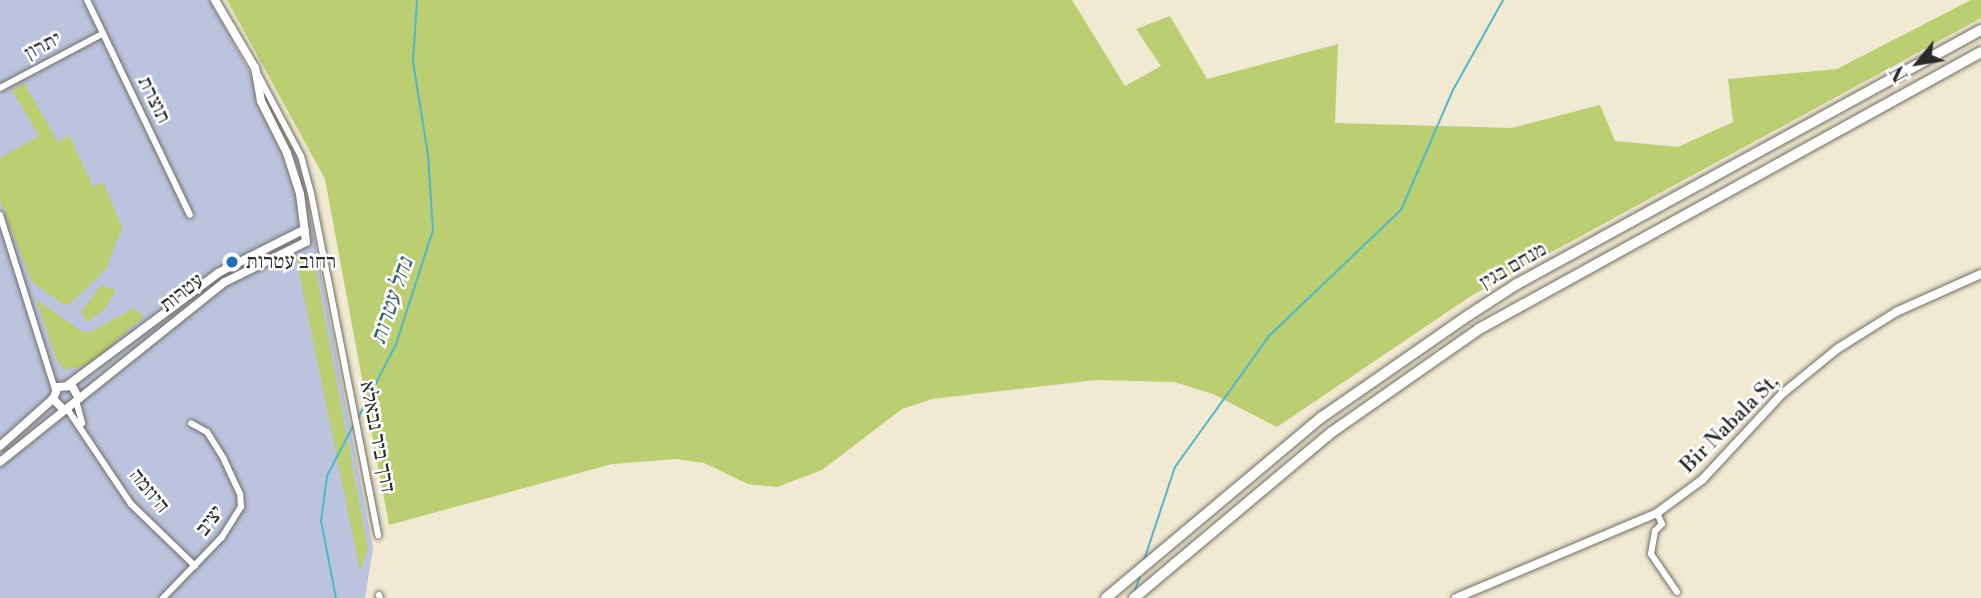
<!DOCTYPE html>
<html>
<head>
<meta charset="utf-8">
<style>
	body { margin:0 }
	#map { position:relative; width:1981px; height:598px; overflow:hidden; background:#f1e9d1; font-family:"Libre Bodoni","Frank Ruhl Libre",serif }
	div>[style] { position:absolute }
	.industrial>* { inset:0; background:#bbc3de }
	.green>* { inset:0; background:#bbce71 }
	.stream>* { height:2px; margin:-1px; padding:0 1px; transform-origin:1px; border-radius:1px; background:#4eb8cb }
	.roads { filter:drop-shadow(0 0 2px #706e65) drop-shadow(0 0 2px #706e65) }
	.street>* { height:6px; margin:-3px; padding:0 3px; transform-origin:3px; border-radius:3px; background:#fff }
	.secondary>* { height:8px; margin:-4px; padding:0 4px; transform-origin:4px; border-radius:4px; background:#fff }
	.highway>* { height:10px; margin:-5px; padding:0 5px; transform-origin:5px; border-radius:5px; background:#fff }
	.dots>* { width:19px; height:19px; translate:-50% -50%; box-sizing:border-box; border:4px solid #fff; border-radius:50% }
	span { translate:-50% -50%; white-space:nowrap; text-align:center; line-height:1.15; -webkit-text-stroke:5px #fff; paint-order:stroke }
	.street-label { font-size:21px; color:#2b2b2b }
	.poi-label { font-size:21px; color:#2b2b2b }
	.left { translate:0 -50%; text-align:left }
	.water-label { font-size:23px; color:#39636b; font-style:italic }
	.north { position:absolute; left:1883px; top:28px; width:70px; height:70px; -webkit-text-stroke:5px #fff; paint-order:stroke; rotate:240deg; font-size:19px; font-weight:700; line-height:28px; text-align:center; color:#2b2b2b }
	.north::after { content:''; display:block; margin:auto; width:24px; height:32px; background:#2b2b2b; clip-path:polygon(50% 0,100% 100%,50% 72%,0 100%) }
</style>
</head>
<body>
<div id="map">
	<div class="industrial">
		<div style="clip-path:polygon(0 0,210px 0,300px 163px,373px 548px,365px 598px,0 598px)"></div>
	</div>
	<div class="green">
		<div style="clip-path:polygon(227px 0,1072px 0,1125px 86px,1161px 66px,1136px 29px,1170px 16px,1207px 79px,1338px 44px,1335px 123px,1512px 128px,1600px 105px,1615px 141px,1678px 147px,1733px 122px,1728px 79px,1837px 69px,1971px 0,1981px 0,1981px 18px,1471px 296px,1277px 427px,1213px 394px,1174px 382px,1096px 380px,932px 399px,902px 409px,822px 470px,777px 487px,748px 484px,704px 463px,676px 459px,612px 464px,389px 525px,325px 179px)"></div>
		<div style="clip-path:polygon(24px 83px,58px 142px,69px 135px,93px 187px,103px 182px,122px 228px,106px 269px,71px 303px,64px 305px,32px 282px,0 201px,0 158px,39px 136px,12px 90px)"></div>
		<div style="clip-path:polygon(313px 255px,368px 549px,360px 571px,296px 257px)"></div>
		<div style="clip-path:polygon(101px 285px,116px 290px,105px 309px,87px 322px,81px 312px)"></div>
		<div style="clip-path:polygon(36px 299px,81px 331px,90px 332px,134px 308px,144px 317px,88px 365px,65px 370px,56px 358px)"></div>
	</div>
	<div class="stream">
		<div style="left:358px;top:418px;width:83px;rotate:-62.8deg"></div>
		<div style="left:396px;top:344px;width:120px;rotate:-72deg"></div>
		<div style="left:433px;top:230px;width:75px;rotate:-93.8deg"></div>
		<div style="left:428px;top:155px;width:95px;rotate:-99.1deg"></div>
		<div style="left:413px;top:61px;width:61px;rotate:-86.2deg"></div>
		<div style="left:1144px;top:560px;width:98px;rotate:-71.6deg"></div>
		<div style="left:1175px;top:467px;width:163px;rotate:-54.3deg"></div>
		<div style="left:1270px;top:335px;width:181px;rotate:-43.7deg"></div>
		<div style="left:1401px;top:210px;width:131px;rotate:-66.6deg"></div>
		<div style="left:1453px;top:90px;width:103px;rotate:-60.9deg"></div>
		<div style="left:1135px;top:590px;width:15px;rotate:-70deg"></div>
		<div style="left:336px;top:598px;width:78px;rotate:-101deg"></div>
		<div style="left:321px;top:521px;width:45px;rotate:-82.4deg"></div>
		<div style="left:327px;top:476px;width:56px;rotate:-62.5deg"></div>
	</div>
	<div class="roads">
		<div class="street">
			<div style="left:87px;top:0;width:238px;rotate:64.4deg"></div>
			<div style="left:257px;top:73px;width:94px;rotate:62.1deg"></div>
			<div style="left:301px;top:156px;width:38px;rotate:75deg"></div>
			<div style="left:311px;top:193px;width:349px;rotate:78.9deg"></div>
			<div style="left:0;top:88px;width:115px;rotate:-27.9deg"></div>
			<div style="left:0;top:215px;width:182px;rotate:72.5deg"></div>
			<div style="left:77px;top:404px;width:20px;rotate:75deg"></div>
			<div style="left:68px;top:410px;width:113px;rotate:56.2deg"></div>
			<div style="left:131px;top:504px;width:89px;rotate:44.1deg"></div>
			<div style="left:1657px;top:513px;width:12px;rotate:66deg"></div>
			<div style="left:1662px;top:524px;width:10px;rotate:135deg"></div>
			<div style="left:1655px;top:531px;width:23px;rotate:100deg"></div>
			<div style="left:1651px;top:554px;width:46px;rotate:55.6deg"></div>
			<div style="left:379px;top:595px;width:3px;rotate:72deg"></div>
			<div style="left:163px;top:598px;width:85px;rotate:-46deg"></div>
			<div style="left:222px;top:537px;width:36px;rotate:-58deg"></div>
			<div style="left:241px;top:507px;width:13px;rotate:-94deg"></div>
			<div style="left:240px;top:494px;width:38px;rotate:-115deg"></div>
			<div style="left:224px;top:459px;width:32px;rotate:-122deg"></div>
			<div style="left:207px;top:432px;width:18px;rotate:-151deg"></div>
		</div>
		<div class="secondary">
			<div style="left:68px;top:385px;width:187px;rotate:-36.7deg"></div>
			<div style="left:218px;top:273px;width:97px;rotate:-26.8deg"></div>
			<div style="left:64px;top:410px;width:16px;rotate:-135deg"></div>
			<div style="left:53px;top:399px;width:13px;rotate:-67deg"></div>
			<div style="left:58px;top:387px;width:14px;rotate:-4deg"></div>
			<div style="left:72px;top:386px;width:13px;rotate:61deg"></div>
			<div style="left:0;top:446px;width:71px;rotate:-41.6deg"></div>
			<div style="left:0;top:462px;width:288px;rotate:-38.7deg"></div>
			<div style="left:225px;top:282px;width:90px;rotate:-26.3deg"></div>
			<div style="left:306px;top:242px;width:48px;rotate:-97.1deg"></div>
			<div style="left:300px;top:194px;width:43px;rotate:-107.6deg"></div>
			<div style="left:287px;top:153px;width:58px;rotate:-116.6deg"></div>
			<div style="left:261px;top:101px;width:34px;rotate:-100deg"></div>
			<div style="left:255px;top:68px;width:79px;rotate:-120.5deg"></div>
			<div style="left:1456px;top:598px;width:218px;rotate:-22.9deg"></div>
			<div style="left:1657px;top:513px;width:56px;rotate:-36.3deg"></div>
			<div style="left:1702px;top:480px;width:117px;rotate:-47.1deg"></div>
			<div style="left:1782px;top:394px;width:71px;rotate:-39.3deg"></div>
			<div style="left:1837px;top:349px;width:70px;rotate:-32.1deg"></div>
			<div style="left:1896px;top:312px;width:93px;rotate:-24.1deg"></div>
		</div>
		<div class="highway">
			<div style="left:1106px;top:598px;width:282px;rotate:-40deg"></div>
			<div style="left:1322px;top:417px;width:179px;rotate:-34.8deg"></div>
			<div style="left:1469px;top:315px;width:57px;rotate:-32.9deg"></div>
			<div style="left:1517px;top:284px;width:529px;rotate:-28.7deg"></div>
			<div style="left:1134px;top:598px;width:258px;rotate:-40deg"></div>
			<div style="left:1332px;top:432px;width:179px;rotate:-35deg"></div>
			<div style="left:1479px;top:329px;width:573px;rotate:-28.89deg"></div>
		</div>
	</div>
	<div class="dots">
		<div style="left:232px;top:262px;background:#1f6fb2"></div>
	</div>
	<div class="street-label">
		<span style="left:43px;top:46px;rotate:-28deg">יתרון</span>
		<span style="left:154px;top:100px;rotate:64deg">תוצרת</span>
		<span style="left:1513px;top:266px;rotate:-30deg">מנחם בגין</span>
		<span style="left:182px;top:293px;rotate:-38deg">עטרות</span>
		<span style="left:1730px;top:424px;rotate:-45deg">Bir Nabala St,</span>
		<span style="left:377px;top:437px;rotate:79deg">דרך ביר נבאלא</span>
		<span style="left:149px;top:491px;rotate:51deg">היוזמה</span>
		<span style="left:210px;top:521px;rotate:-53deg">יציב</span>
	</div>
	<div class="poi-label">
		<span class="left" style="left:246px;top:262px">רחוב עטרות</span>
	</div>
	<div class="water-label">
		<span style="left:392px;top:301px;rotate:-71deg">נחל עטרות</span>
	</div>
	<div class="north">N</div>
</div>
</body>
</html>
